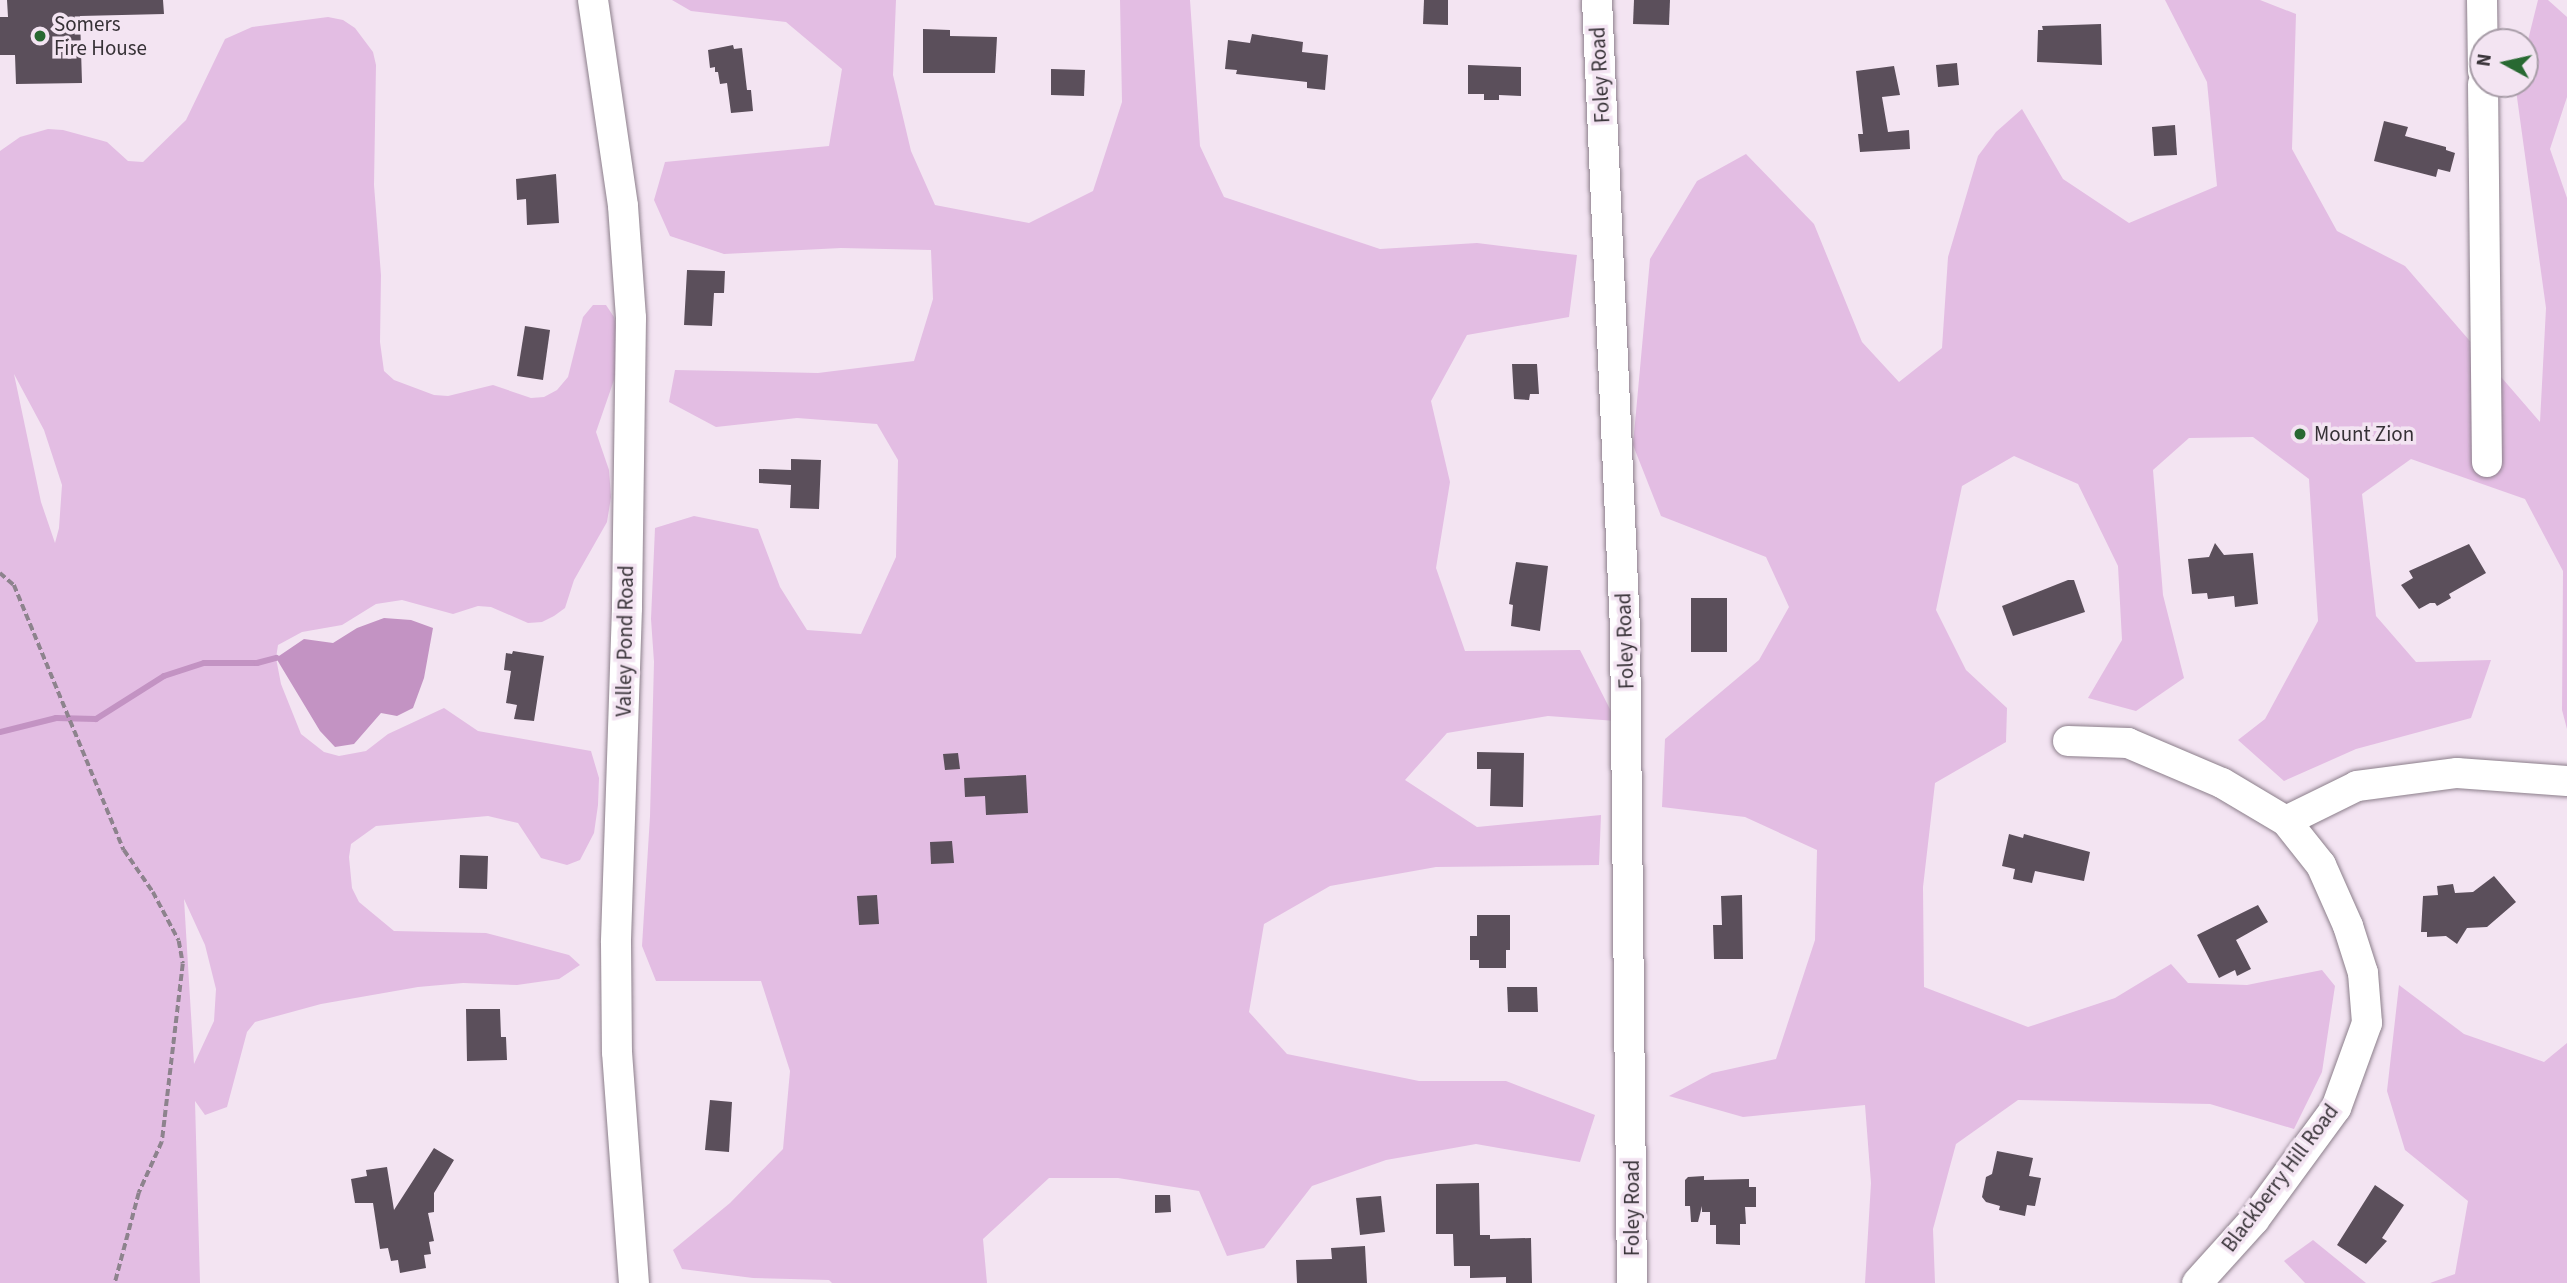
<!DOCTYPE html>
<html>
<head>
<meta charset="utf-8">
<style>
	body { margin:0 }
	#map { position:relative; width:2567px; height:1283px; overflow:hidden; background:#f3e4f2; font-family:"Source Sans 3",sans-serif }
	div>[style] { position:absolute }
	.green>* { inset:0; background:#e3bde3 }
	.water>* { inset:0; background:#c393c3 }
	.stream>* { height:6px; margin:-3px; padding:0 3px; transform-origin:3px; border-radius:3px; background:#c393c3 }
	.building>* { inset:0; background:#5b4f5b }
	.path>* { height:3.5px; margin-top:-1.75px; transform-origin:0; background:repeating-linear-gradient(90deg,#8d838d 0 7px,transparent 0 10.5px) }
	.roads { filter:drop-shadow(0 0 2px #8c7f8b) drop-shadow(0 0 2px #8c7f8b) }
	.minor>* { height:30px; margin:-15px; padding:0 15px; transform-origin:15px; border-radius:15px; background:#fff }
	.dots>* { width:19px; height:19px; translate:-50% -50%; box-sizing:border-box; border:4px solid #f3e4f2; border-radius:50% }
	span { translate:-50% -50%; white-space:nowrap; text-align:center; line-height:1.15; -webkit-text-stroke:7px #f3e4f2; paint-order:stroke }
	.poi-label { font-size:21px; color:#363136 }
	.left { translate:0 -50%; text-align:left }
	.street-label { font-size:21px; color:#363136 }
	.north { position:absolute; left:2469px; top:28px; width:70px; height:70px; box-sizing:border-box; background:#f3e4f2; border:2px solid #a79ca7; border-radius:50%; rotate:278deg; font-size:19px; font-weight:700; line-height:28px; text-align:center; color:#363136 }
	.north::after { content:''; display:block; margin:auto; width:24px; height:32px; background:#286932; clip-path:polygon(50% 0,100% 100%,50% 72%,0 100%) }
</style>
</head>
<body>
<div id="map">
	<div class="green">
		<div style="clip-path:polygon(672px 0,896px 0,893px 75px,911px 151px,935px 205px,1029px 223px,1093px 191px,1122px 102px,1120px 0,1190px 0,1200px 146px,1224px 197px,1380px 249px,1477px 243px,1577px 255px,1569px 317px,1467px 335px,1431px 401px,1450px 482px,1436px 568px,1465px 651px,1580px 650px,1616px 721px,1548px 716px,1447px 733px,1405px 780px,1477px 827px,1601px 815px,1599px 865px,1436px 867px,1330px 886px,1264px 924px,1249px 1012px,1287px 1054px,1419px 1081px,1506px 1081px,1595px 1115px,1580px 1162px,1476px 1144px,1386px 1160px,1312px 1186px,1264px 1248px,1227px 1256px,1199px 1191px,1118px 1178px,1049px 1178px,983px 1239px,987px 1283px,832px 1283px,829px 1280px,753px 1278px,682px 1269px,673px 1250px,730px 1203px,783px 1149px,790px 1071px,761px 981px,656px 981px,642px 946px,650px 816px,654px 662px,651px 619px,655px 528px,694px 516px,758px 529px,780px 587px,807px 630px,861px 634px,896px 557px,898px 460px,877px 424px,797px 418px,716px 427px,669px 402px,675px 370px,818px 373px,914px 361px,933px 299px,931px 250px,841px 248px,724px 254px,670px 236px,654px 200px,665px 162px,829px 146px,842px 69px,786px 22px,691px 11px)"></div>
		<div style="clip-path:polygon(2165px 0,2260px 0,2296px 14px,2292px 149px,2337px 231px,2405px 266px,2540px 422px,2546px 308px,2516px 90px,2517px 84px,2525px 84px,2525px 52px,2538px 0,2548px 0,2567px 17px,2567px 97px,2550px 149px,2567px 198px,2567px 729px,2562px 710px,2563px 571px,2525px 499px,2411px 459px,2362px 494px,2376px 616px,2416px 662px,2491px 660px,2471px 718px,2356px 749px,2284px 781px,2238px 740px,2265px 719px,2318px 621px,2309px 479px,2253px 437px,2189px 438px,2153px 470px,2163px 595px,2184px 678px,2136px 711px,2088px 698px,2122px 640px,2118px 566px,2078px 484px,2014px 456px,1962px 486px,1936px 610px,1966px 670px,2007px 708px,2006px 742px,1935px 783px,1923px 887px,1924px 987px,2028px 1027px,2115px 998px,2171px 964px,2188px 983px,2247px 985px,2322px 970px,2335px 986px,2322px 1072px,2294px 1129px,2210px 1104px,2018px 1100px,1956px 1144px,1933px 1229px,1935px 1283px,1865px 1283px,1871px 1183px,1865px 1105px,1743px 1117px,1669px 1096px,1712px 1073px,1776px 1059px,1815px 940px,1817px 850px,1745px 817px,1662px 807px,1665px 739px,1759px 660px,1789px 607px,1766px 557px,1661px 516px,1633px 445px,1650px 259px,1697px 181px,1746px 154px,1814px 224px,1862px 342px,1899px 382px,1942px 348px,1948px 257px,1978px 156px,1996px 132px,2022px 109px,2063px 179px,2129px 223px,2217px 186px,2207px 82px)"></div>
		<div style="clip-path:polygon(evenodd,328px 17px,343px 20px,355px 28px,373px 52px,376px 65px,374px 185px,381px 275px,380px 342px,384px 371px,394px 380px,434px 395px,448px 396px,493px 385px,531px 398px,544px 397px,557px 390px,568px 377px,583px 317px,593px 305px,606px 305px,614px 317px,620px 343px,614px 380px,596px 432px,609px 470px,611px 497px,607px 522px,574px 580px,565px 608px,554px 616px,542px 622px,528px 623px,491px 607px,478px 606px,453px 614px,402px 600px,376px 604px,342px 625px,302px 632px,278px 645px,276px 658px,281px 684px,301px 734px,324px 752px,339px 756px,366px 751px,388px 734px,444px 708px,478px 731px,591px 751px,599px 778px,598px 805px,594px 833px,580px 860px,567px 865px,541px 858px,518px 823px,488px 816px,376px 826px,351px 844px,349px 857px,352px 888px,359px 902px,394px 931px,486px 933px,569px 955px,580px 965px,559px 979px,517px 985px,463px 983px,418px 987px,321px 1004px,255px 1022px,247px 1032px,227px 1107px,205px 1115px,195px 1101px,200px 1283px,0 1283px,0 151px,20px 137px,48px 129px,63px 130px,107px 142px,128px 161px,143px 162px,186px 120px,225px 39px,252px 27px,328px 17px,14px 374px,44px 430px,62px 485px,59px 528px,55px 543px,41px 502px,14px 374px,328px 17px,184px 899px,205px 945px,216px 989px,214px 1021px,194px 1064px,184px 899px)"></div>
		<div style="clip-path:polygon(2399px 985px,2464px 1034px,2544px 1062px,2567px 1043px,2567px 1283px,2430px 1283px,2455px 1274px,2468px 1201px,2405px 1150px,2387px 1091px)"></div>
		<div style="clip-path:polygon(2313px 1240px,2366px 1283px,2305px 1283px,2284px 1261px)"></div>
	</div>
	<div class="water">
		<div style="clip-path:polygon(384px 618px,411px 620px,433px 628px,424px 678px,413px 708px,397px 716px,381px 713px,354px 744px,335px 747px,320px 731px,276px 658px,304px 639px,333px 643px,357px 628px)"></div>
	</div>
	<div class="stream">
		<div style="left:0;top:732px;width:58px;rotate:-14deg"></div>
		<div style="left:56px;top:718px;width:40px;rotate:1.4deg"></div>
		<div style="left:96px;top:719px;width:80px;rotate:-32.3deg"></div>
		<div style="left:164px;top:676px;width:42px;rotate:-18deg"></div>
		<div style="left:204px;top:663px;width:53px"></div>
		<div style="left:257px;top:663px;width:20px;rotate:-15deg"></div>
	</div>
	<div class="building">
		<div style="clip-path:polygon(7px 0,163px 0,164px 14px,80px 16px,82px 83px,16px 84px,15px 55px,0 55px,0 17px,8px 17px)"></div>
		<div style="clip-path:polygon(1424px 0,1448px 0,1448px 25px,1423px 24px)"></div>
		<div style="clip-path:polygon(1634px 0,1670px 0,1669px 25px,1633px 24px)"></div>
		<div style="clip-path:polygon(2101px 24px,2102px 65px,2037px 62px,2038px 30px,2043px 30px,2042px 26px)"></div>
		<div style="clip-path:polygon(923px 29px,950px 30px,950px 36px,997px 37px,995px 73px,923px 73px)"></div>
		<div style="clip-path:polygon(1252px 34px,1303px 42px,1302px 52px,1328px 55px,1325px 90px,1307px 88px,1307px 82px,1236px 74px,1237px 70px,1225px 69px,1228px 40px,1250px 43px)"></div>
		<div style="clip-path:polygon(733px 45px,734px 49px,742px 48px,747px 90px,751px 90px,753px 111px,731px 113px,727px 83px,720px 84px,718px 72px,715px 72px,715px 67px,710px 68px,708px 50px)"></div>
		<div style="clip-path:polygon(1957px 63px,1959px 85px,1938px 87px,1936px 65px)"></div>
		<div style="clip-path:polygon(1468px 65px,1521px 67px,1521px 96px,1499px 95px,1499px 100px,1484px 100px,1484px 94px,1468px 94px)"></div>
		<div style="clip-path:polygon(1894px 66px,1900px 95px,1882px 97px,1888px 132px,1909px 130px,1910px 149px,1860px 152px,1858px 134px,1863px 134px,1856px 71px)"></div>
		<div style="clip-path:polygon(1051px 69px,1085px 70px,1084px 96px,1051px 95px)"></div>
		<div style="clip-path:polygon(2384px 121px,2408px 127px,2405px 136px,2446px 147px,2446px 150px,2455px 153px,2450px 172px,2438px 169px,2436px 177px,2374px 161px)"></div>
		<div style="clip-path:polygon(2175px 125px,2177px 155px,2154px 156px,2152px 127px)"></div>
		<div style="clip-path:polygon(556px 174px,559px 223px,527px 225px,526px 199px,517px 200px,516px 179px)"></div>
		<div style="clip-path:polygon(687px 270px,725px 271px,724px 293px,714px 293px,712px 326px,684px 325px)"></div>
		<div style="clip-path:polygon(525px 326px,550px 330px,543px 380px,517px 376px)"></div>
		<div style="clip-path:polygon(1512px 364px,1537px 364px,1539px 394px,1530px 394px,1529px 400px,1514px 399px)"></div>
		<div style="clip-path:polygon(791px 459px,821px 460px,819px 509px,790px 508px,791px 485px,759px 483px,759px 469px,791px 470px)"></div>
		<div style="clip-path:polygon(2215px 543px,2224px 555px,2253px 553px,2258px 604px,2235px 607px,2234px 596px,2208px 599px,2207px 593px,2192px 594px,2188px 559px,2209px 557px)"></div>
		<div style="clip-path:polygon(2469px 544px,2486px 573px,2449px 594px,2451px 598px,2437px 606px,2435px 603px,2430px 603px,2419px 609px,2401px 585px,2413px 578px,2409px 571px)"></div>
		<div style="clip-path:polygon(1516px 562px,1548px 566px,1540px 631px,1511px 626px,1513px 605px,1509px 604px)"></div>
		<div style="clip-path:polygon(2068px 580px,2074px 580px,2085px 612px,2013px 636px,2002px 606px)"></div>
		<div style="clip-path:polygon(1691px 598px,1727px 598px,1727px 652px,1691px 652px)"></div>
		<div style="clip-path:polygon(513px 651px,544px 656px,534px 721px,514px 719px,517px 705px,506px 703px,511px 671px,504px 670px,506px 653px,512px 654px)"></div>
		<div style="clip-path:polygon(1477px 752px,1524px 753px,1523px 807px,1490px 806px,1491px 769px,1477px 769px)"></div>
		<div style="clip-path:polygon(958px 753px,960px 769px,945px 770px,943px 754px)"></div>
		<div style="clip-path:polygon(1026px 775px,1028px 813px,986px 815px,985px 796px,965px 797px,964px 778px)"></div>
		<div style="clip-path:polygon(2009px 834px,2023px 838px,2024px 834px,2090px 852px,2084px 881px,2035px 871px,2032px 883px,2013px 879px,2015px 869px,2002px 866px)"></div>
		<div style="clip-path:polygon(952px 841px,954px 863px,931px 864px,930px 842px)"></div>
		<div style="clip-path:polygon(460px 855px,488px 856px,487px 889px,459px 888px)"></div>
		<div style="clip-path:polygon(2494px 876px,2516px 902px,2487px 927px,2467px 928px,2457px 944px,2446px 936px,2427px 937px,2427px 932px,2421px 932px,2423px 896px,2438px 895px,2437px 886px,2453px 884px,2455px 893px,2473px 892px)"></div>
		<div style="clip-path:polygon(877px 895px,879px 924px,859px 925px,857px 896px)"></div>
		<div style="clip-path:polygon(1742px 895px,1743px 959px,1714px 959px,1713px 925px,1722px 925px,1721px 896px)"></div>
		<div style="clip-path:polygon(2258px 905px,2268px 922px,2236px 940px,2251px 969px,2237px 976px,2235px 970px,2219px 978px,2197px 935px)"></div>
		<div style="clip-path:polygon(1477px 915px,1510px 915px,1510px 950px,1506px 950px,1506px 968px,1479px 968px,1479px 960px,1470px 960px,1470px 936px,1477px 936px)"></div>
		<div style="clip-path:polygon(1507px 987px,1537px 987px,1538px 1012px,1508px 1012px)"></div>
		<div style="clip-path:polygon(466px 1009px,500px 1009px,501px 1037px,506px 1037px,507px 1060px,467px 1061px)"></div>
		<div style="clip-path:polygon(710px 1100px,732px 1102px,729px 1152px,705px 1150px)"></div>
		<div style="clip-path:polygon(434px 1148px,454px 1160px,434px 1193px,434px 1212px,428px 1213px,434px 1241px,429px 1242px,431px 1254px,424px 1255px,426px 1268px,400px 1273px,398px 1260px,391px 1261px,388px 1248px,380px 1249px,373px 1203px,355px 1203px,351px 1179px,367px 1176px,366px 1170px,387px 1167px,394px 1210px)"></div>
		<div style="clip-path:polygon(1997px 1151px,2033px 1158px,2029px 1176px,2041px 1178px,2035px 1206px,2027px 1205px,2025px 1216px,1999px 1210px,2000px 1206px,1986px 1202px,1982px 1197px,1986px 1177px,1992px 1174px)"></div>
		<div style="clip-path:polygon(1704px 1176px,1704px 1180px,1749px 1179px,1749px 1187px,1756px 1187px,1756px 1207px,1745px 1207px,1746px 1224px,1740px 1224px,1740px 1245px,1716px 1244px,1716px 1225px,1710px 1225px,1710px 1212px,1702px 1212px,1702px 1206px,1698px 1222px,1691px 1222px,1690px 1206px,1685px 1206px,1685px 1180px,1688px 1177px)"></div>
		<div style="clip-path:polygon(1479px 1183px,1480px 1235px,1490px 1235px,1490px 1239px,1531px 1238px,1532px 1283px,1506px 1283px,1506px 1277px,1470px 1278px,1470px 1266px,1454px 1266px,1453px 1234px,1436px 1234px,1436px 1184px)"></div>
		<div style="clip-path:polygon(2375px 1185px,2404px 1205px,2382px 1238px,2387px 1241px,2366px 1264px,2337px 1245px)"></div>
		<div style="clip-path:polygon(1155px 1195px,1170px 1195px,1171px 1212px,1155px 1213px)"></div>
		<div style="clip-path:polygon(1381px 1196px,1385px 1232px,1360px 1235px,1356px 1198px)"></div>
		<div style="clip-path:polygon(1365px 1246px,1367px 1283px,1297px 1283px,1296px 1260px,1332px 1259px,1331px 1248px)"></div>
	</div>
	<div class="path">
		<div style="left:0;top:573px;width:18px;rotate:41deg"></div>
		<div style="left:14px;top:585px;width:287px;rotate:67.5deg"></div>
		<div style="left:124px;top:850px;width:51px;rotate:55.4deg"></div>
		<div style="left:153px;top:892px;width:55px;rotate:62deg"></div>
		<div style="left:179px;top:941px;width:23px;rotate:80deg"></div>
		<div style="left:183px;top:964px;width:179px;rotate:96.7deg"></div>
		<div style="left:162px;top:1142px;width:56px;rotate:114.3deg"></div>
		<div style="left:139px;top:1193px;width:93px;rotate:104.9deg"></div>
	</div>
	<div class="roads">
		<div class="minor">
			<div style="left:593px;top:0;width:208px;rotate:81.7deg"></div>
			<div style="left:623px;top:206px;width:112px;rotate:85.9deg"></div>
			<div style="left:631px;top:318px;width:290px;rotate:90.8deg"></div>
			<div style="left:627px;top:608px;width:335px;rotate:91.9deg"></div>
			<div style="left:616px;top:943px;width:109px;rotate:89.5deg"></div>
			<div style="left:617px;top:1052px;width:232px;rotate:85.8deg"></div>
			<div style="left:1597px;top:0;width:629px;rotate:87.45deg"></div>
			<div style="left:1625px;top:628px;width:655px;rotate:89.39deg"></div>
			<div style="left:2482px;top:0;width:71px;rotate:89.2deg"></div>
			<div style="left:2483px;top:84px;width:378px;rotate:89.4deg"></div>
			<div style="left:2068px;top:741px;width:60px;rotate:1.9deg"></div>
			<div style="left:2128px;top:743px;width:102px;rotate:23.1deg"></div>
			<div style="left:2222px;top:783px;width:74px;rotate:30.7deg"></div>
			<div style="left:2286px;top:821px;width:56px;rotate:51.5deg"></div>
			<div style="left:2321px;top:865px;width:67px;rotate:66.1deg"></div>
			<div style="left:2348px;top:926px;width:49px;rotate:72.3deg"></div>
			<div style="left:2363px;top:973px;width:50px;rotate:85.4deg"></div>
			<div style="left:2367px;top:1023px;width:90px;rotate:110deg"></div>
			<div style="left:2336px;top:1108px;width:139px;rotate:126.2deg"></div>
			<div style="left:2254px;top:1220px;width:85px;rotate:132.1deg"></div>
			<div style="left:2286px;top:821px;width:79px;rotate:-26.2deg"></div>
			<div style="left:2357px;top:786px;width:101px;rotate:-7.4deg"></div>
			<div style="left:2457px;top:773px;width:110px;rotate:4.2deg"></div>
		</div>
	</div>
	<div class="dots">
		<div style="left:40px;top:36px;background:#286932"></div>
		<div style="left:2300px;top:434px;background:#286932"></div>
	</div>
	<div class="poi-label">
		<span class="left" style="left:54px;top:36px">Somers<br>Fire House</span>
		<span class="left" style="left:2314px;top:434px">Mount Zion</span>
	</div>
	<div class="street-label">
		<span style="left:1600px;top:75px;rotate:-93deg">Foley Road</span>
		<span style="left:625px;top:641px;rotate:-89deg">Valley Pond Road</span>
		<span style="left:1625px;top:641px;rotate:-92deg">Foley Road</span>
		<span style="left:2280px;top:1178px;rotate:-53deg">Blackberry Hill Road</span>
		<span style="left:1632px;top:1208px;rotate:-90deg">Foley Road</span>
	</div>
	<div class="north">N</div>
</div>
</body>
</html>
